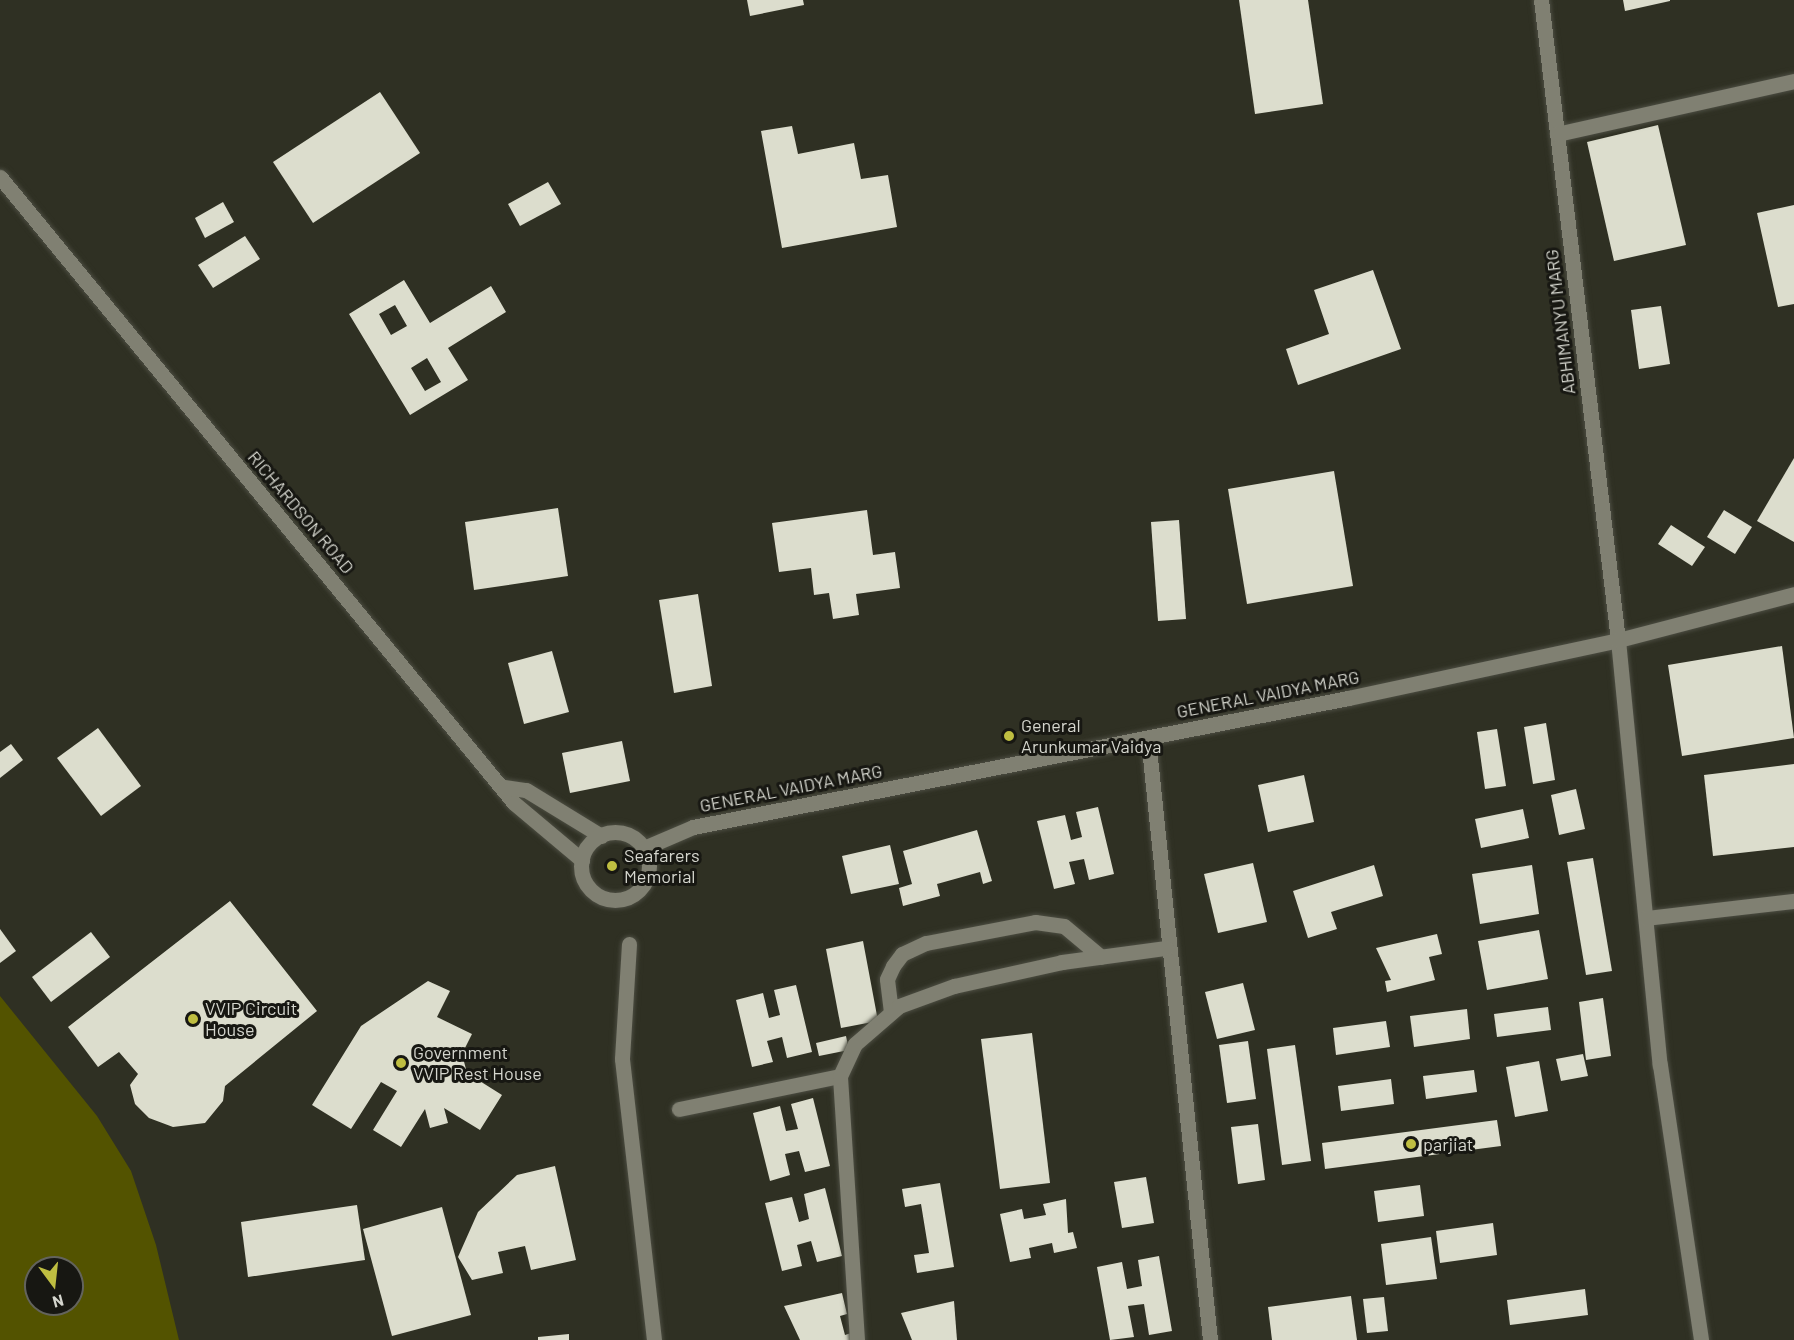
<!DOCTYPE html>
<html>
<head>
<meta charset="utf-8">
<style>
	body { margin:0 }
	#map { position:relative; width:1794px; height:1340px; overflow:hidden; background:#2f3023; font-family:Barlow,sans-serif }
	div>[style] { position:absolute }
	.green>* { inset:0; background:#535300 }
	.building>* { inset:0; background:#dcddcd }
	.roads { filter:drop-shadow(0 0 2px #4c4d42) drop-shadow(0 0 2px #4c4d42) }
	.minor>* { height:15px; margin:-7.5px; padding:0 7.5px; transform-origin:7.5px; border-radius:7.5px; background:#808072 }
	.minor>.ring { margin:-7.5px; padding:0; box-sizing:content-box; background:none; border:15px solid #808072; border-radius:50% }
	.dots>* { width:16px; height:16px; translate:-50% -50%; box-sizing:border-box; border:3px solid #171712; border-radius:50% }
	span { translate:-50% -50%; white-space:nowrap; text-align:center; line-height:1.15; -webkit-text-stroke:6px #171712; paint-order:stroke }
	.street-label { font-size:18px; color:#d5d6ce }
	.poi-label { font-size:18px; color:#d5d6ce }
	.left { translate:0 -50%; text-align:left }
	.north { position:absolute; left:24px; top:1256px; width:60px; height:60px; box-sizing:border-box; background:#171712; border:2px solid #63635d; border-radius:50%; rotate:165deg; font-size:16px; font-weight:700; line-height:24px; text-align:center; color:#d5d6ce }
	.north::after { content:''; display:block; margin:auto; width:21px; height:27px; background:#bfbe41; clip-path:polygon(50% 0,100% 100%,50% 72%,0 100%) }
</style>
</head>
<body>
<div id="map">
	<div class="green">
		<div style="clip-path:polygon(evenodd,0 996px,97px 1116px,131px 1171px,156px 1245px,179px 1340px,0 1340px,0 996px,36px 1268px,72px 1268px,72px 1304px,36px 1304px,36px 1268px)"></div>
	</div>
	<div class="building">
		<div style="clip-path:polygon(747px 0,803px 0,804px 5px,750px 16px)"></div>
		<div style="clip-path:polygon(1239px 0,1308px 0,1323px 104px,1255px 114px)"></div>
		<div style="clip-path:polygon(1623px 0,1670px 0,1670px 1px,1625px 11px)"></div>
		<div style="clip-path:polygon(380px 92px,420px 153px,313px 223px,273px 162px)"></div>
		<div style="clip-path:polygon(1658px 125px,1686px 245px,1614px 261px,1587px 142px)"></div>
		<div style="clip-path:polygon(792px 126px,798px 154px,854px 143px,861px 179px,888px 175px,897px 227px,782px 248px,761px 131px)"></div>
		<div style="clip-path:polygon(548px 182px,561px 204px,520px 226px,508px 204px)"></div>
		<div style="clip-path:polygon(223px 202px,234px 222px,205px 238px,195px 218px)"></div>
		<div style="clip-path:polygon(1794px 205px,1794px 304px,1778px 307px,1757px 213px)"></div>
		<div style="clip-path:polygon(245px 236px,260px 259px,213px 288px,198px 265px)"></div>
		<div style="clip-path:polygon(1373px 270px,1401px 349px,1298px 385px,1286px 349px,1329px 334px,1314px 290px)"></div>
		<div style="clip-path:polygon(evenodd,404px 280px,430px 323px,491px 286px,506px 312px,448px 348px,468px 380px,410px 415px,349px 314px,404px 280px,395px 305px,407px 326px,391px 335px,379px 314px,395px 305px,404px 280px,427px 358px,441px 382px,425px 391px,411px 368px,427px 358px)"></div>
		<div style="clip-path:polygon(1661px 306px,1670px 364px,1639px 369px,1631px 310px)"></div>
		<div style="clip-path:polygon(1794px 458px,1794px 542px,1757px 521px)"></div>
		<div style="clip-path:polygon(1334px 471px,1353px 586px,1247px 604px,1228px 489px)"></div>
		<div style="clip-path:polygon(558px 508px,568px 576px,474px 590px,465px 522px)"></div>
		<div style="clip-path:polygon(867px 510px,873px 555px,895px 552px,900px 588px,856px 594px,859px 615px,833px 619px,829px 593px,814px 595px,811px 568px,779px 572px,772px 523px)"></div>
		<div style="clip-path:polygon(1724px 510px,1752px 527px,1735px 554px,1707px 537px)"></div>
		<div style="clip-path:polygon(1179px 520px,1186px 619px,1158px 621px,1151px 522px)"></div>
		<div style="clip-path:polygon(1671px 525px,1705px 547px,1692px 566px,1658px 544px)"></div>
		<div style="clip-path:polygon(698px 594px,712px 686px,674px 693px,659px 600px)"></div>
		<div style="clip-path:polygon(1782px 646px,1794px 738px,1682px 756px,1668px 665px)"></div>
		<div style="clip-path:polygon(552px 651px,569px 712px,524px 724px,508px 663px)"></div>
		<div style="clip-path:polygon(1546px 723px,1555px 780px,1533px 784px,1524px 727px)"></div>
		<div style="clip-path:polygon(98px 728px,141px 786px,101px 816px,57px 758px)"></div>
		<div style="clip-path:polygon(1497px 729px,1506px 786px,1485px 789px,1477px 732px)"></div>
		<div style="clip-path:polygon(622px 741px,630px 781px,570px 793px,562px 753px)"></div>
		<div style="clip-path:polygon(11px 744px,23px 760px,0 778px,0 752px)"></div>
		<div style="clip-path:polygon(1794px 764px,1794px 847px,1713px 856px,1704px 775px)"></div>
		<div style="clip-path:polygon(1304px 775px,1314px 822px,1268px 832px,1258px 785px)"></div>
		<div style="clip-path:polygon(1576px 789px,1585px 829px,1559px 835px,1551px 795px)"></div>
		<div style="clip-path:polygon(1098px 807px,1114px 874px,1089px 880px,1084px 859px,1069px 862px,1075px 884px,1054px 889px,1037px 821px,1065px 815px,1071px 840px,1082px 837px,1076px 812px)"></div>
		<div style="clip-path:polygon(1523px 809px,1529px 838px,1481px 848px,1475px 819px)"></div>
		<div style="clip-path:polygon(977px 830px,992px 881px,983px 884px,980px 872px,937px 884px,940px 896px,903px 906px,899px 888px,912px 884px,903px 851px)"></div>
		<div style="clip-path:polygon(890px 845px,899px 884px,851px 894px,842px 856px)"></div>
		<div style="clip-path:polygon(1593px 858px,1612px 971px,1586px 975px,1567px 862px)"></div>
		<div style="clip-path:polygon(1253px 863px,1267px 922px,1218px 933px,1204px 874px)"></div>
		<div style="clip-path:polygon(1374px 865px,1383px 896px,1331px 912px,1337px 929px,1308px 938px,1293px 891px)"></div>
		<div style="clip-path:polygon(1532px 865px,1539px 914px,1480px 924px,1472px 874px)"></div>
		<div style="clip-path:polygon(230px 901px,317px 1011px,225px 1086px,223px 1101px,205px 1123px,173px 1127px,149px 1118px,135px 1104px,130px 1085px,138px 1074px,119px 1052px,98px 1067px,68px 1027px)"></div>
		<div style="clip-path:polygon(0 929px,16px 951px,0 963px)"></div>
		<div style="clip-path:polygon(1539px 930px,1548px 979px,1487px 990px,1478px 941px)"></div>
		<div style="clip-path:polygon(91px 932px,110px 957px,51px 1002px,32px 977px)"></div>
		<div style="clip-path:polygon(1437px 934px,1442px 954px,1429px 957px,1435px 980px,1387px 992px,1385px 981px,1391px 980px,1376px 948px)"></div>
		<div style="clip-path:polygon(863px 941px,878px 1021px,841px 1028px,826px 949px)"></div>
		<div style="clip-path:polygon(428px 981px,450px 991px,437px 1017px,472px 1034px,462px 1054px,467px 1073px,502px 1095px,480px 1130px,444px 1108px,448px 1123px,430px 1128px,425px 1109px,401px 1147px,373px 1130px,397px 1091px,381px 1082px,351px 1129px,312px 1105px,361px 1026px)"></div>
		<div style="clip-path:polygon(1243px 983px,1255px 1030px,1217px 1039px,1205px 992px)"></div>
		<div style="clip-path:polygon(796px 985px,812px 1052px,787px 1058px,782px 1037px,767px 1041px,773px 1062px,752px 1067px,736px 1000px,763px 993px,769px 1018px,780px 1015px,774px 990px)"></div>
		<div style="clip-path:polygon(1603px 998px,1611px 1056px,1586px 1060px,1579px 1002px)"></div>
		<div style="clip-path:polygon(1548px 1007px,1551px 1030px,1497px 1037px,1494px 1014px)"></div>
		<div style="clip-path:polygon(1467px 1009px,1470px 1039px,1414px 1047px,1410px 1016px)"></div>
		<div style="clip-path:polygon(1386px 1021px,1390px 1047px,1336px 1055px,1333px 1028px)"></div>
		<div style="clip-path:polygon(1032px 1033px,1050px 1183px,1000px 1189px,981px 1039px)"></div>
		<div style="clip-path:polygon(846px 1036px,849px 1050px,819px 1056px,816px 1043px)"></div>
		<div style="clip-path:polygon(1248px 1041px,1256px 1099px,1227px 1103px,1219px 1045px)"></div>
		<div style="clip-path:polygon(1295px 1045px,1311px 1161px,1282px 1165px,1267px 1049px)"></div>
		<div style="clip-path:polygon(1583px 1054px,1588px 1076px,1561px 1081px,1556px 1059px)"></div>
		<div style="clip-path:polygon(1539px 1061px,1548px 1111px,1515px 1117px,1506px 1067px)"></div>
		<div style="clip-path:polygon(1474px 1070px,1477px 1092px,1426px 1099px,1423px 1076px)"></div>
		<div style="clip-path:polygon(1391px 1079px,1394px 1104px,1341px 1111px,1338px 1086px)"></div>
		<div style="clip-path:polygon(813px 1098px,830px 1166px,805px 1172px,799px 1151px,785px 1154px,790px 1175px,770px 1181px,753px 1113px,780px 1106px,786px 1131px,798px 1129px,791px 1104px)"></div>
		<div style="clip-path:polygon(1497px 1120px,1501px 1146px,1325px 1169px,1322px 1143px)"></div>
		<div style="clip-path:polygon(1258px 1124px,1265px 1180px,1238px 1184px,1231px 1127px)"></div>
		<div style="clip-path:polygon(555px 1166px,576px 1260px,531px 1270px,525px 1246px,498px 1252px,503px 1273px,472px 1280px,458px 1257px,478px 1212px,517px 1175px)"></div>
		<div style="clip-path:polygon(1146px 1177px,1154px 1223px,1122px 1228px,1114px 1182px)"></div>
		<div style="clip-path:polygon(940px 1183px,954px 1267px,917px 1273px,914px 1255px,929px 1253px,921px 1204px,905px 1207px,902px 1189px)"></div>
		<div style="clip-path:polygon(1420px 1185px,1424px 1216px,1378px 1222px,1374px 1191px)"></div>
		<div style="clip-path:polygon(825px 1188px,842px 1256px,817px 1262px,811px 1241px,797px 1245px,802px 1266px,782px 1271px,765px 1203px,792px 1197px,799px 1222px,809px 1219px,804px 1194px)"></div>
		<div style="clip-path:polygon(1066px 1199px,1068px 1233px,1073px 1232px,1077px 1248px,1054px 1253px,1052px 1243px,1029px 1248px,1031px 1258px,1010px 1262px,1000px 1214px,1022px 1209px,1024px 1219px,1046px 1215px,1043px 1204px)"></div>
		<div style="clip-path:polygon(357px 1205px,365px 1260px,248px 1277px,241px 1222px)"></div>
		<div style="clip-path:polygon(442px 1207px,471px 1315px,392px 1336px,363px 1229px)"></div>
		<div style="clip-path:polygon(1493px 1223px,1497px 1255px,1440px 1263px,1436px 1231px)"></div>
		<div style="clip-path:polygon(1431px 1237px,1437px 1279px,1386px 1285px,1381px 1244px)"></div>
		<div style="clip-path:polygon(1159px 1256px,1172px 1331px,1149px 1335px,1144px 1304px,1128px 1306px,1134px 1337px,1110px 1340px,1097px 1267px,1122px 1262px,1127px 1289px,1142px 1286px,1138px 1260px)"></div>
		<div style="clip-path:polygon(1585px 1289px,1588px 1315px,1510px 1325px,1507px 1300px)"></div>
		<div style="clip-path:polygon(842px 1293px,847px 1314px,840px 1316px,845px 1335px,851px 1333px,853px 1340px,800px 1340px,784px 1306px)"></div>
		<div style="clip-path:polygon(1351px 1296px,1357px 1340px,1272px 1340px,1268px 1307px)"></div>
		<div style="clip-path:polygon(1384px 1297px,1388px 1331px,1367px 1333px,1363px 1299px)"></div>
		<div style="clip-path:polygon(954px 1301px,957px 1340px,912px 1340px,901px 1313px)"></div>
		<div style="clip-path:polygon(569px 1334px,569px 1340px,538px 1340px,538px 1337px)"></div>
	</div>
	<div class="roads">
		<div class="minor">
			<div style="left:1541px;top:0;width:645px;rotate:83.14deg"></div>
			<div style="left:1618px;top:640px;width:427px;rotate:84.4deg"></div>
			<div style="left:1660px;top:1065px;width:278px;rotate:81.5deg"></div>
			<div style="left:1557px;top:134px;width:243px;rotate:-12.6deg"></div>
			<div style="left:0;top:177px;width:810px;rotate:50.61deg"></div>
			<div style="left:514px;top:803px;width:89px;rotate:40deg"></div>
			<div style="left:1148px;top:738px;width:605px;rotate:84.12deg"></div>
			<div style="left:504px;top:787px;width:22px;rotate:8deg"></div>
			<div style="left:526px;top:790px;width:88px;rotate:31.5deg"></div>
			<div class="ring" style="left:581px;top:832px;width:53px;height:53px"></div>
			<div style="left:644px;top:848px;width:53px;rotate:-23.2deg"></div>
			<div style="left:693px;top:827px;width:668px;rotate:-11.14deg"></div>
			<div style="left:1348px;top:698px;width:276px;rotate:-12.1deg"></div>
			<div style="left:1618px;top:640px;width:182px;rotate:-14.6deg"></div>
			<div style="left:1646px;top:918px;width:149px;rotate:-6.6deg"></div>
			<div style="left:629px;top:944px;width:115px;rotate:93.5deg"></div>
			<div style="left:622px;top:1059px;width:283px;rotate:83.5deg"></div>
			<div style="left:891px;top:1012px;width:33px;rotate:-97deg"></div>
			<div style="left:887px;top:979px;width:14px;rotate:-65deg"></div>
			<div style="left:893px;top:966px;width:15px;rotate:-53deg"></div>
			<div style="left:902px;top:954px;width:26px;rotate:-25deg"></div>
			<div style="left:926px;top:943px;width:111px;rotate:-10.9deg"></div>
			<div style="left:1035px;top:922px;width:29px;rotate:8deg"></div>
			<div style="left:1064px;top:926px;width:48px;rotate:40deg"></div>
			<div style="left:679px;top:1109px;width:164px;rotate:-11.6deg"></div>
			<div style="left:857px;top:1340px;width:265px;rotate:-93.7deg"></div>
			<div style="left:840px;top:1076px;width:35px;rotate:-65deg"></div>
			<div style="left:855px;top:1044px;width:58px;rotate:-40.8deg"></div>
			<div style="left:899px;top:1006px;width:59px;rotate:-20deg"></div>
			<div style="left:954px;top:986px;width:111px;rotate:-12.5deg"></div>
			<div style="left:1062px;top:962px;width:105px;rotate:-7.7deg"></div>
		</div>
	</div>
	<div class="dots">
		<div style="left:1009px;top:736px;background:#bfbe41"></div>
		<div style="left:612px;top:866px;background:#bfbe41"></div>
		<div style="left:193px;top:1019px;background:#bfbe41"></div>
		<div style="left:401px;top:1063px;background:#bfbe41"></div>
		<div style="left:1411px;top:1144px;background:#bfbe41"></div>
	</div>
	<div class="street-label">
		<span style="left:1560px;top:322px;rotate:-97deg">ABHIMANYU MARG</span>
		<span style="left:301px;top:512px;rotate:50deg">RICHARDSON ROAD</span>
		<span style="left:1268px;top:694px;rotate:-11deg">GENERAL VAIDYA MARG</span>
		<span style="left:791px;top:788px;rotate:-11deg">GENERAL VAIDYA MARG</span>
	</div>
	<div class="poi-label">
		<span class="left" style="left:1021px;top:736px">General<br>Arunkumar Vaidya</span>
		<span class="left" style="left:624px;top:866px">Seafarers<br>Memorial</span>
		<span class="left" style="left:205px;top:1019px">VVIP Circuit<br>House</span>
		<span class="left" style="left:413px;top:1063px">Government<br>VVIP Rest House</span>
		<span class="left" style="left:1423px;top:1144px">parjiat</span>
	</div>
	<div class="north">N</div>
</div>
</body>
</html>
